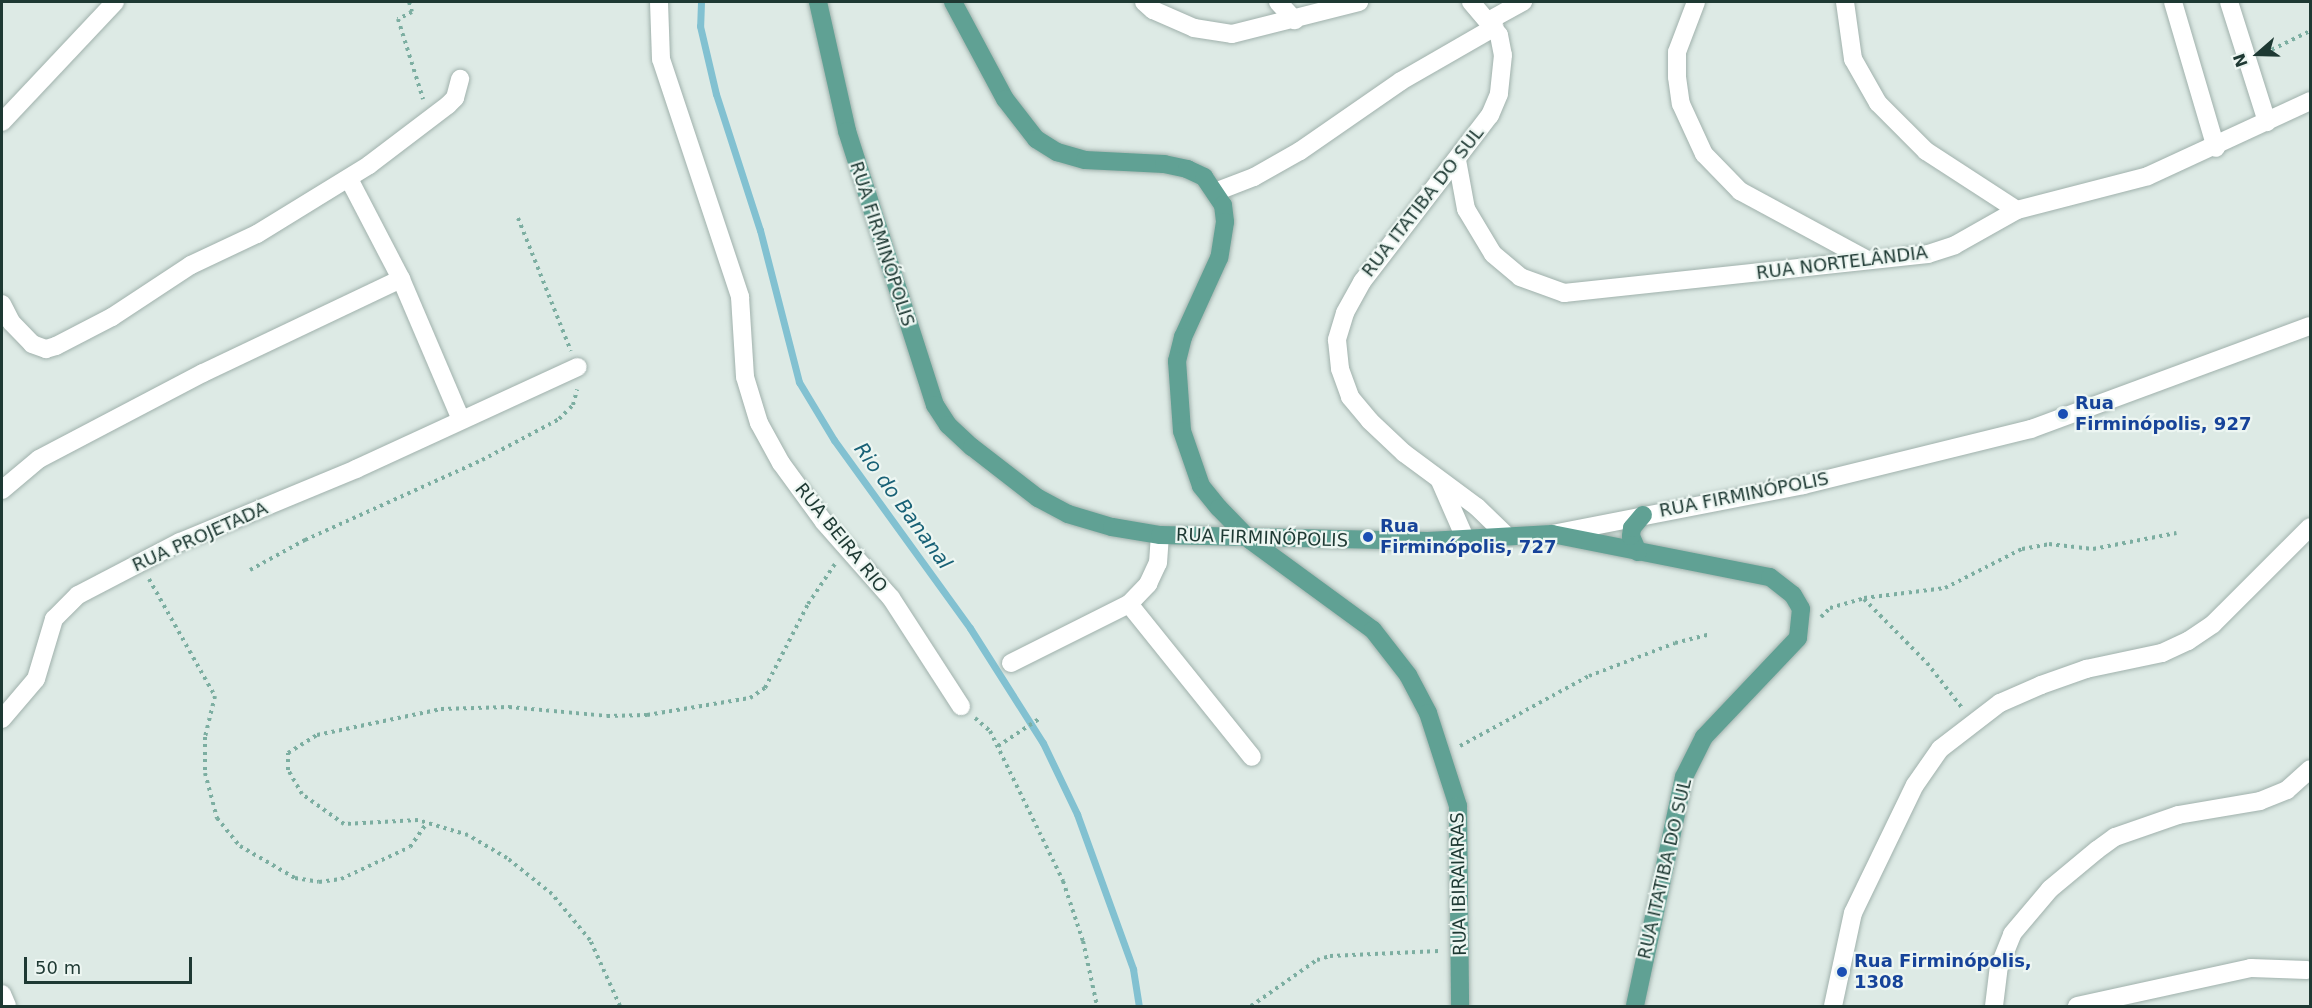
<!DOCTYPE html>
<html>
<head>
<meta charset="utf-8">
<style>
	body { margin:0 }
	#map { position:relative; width:2312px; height:1008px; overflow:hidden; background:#ddeae5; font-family:"DejaVu Sans",sans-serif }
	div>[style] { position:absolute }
	.stream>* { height:7px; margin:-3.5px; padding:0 3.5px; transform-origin:3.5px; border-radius:3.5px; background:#82c1d1 }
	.path>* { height:4px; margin-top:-2px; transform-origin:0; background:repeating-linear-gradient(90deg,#7caea1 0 3px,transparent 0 7.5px) }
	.roads { filter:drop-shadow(0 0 2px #a0b1ac) drop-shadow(0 0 2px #a0b1ac) }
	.minor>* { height:18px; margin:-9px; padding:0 9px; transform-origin:9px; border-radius:9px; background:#fff }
	.major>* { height:18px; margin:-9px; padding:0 9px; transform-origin:9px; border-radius:9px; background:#60a194 }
	.dots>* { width:16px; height:16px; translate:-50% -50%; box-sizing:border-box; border:3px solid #edf6f2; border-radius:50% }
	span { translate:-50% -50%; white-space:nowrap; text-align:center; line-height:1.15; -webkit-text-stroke:4.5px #edf6f2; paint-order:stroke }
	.street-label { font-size:18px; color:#1e3933 }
	.transit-label { font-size:18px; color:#164399; font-weight:700 }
	.left { translate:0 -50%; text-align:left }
	.water-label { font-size:20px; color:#186176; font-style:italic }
	.frame { position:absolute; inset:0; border:3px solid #1e3933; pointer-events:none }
	.north { position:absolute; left:2228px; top:24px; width:60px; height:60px; -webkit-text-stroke:4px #edf6f2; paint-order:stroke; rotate:250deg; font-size:16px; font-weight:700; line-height:24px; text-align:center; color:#1e3933 }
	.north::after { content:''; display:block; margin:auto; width:21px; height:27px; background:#1e3933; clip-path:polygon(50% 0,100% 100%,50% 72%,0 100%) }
	.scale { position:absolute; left:24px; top:957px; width:168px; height:27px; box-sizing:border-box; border:3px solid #1e3933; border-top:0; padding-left:8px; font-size:18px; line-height:21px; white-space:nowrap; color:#1e3933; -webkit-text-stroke:4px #edf6f2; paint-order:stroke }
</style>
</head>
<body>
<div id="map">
	<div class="stream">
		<div style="left:701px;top:2px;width:24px;rotate:92deg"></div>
		<div style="left:700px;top:26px;width:70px;rotate:76.8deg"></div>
		<div style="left:716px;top:94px;width:143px;rotate:72.1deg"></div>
		<div style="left:760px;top:230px;width:157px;rotate:75.6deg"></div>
		<div style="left:799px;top:382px;width:68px;rotate:58.9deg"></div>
		<div style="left:834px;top:440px;width:232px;rotate:54.1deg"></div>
		<div style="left:970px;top:628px;width:136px;rotate:57.6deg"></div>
		<div style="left:1043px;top:743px;width:79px;rotate:64.4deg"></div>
		<div style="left:1077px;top:814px;width:165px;rotate:70.1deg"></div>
		<div style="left:1133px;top:969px;width:37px;rotate:81deg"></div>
	</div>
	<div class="path">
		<div style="left:409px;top:2px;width:10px;rotate:73deg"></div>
		<div style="left:412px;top:12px;width:16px;rotate:153deg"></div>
		<div style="left:398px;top:19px;width:84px;rotate:72.6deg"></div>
		<div style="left:2265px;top:53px;width:50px;rotate:-26.1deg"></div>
		<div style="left:518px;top:218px;width:143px;rotate:68.3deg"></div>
		<div style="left:250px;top:570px;width:63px;rotate:-28.6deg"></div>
		<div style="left:305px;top:540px;width:194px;rotate:-24.3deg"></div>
		<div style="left:482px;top:460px;width:87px;rotate:-28deg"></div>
		<div style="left:559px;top:419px;width:20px;rotate:-45deg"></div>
		<div style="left:573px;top:405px;width:16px;rotate:-75deg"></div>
		<div style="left:149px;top:579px;width:134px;rotate:60.6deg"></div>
		<div style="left:215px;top:696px;width:42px;rotate:103.7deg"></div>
		<div style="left:205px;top:737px;width:36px;rotate:90deg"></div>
		<div style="left:205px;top:773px;width:47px;rotate:75.1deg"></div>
		<div style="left:217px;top:818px;width:36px;rotate:51deg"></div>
		<div style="left:240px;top:846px;width:64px;rotate:30.2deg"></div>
		<div style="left:295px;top:878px;width:24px;rotate:9deg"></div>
		<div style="left:319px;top:882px;width:22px;rotate:-8deg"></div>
		<div style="left:341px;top:879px;width:76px;rotate:-24.9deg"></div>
		<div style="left:410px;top:847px;width:29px;rotate:-55deg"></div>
		<div style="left:1864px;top:599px;width:90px;rotate:45.5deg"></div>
		<div style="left:1927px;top:663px;width:58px;rotate:52deg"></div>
		<div style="left:1821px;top:617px;width:13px;rotate:-45deg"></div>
		<div style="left:1830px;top:608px;width:35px;rotate:-16deg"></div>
		<div style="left:1864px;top:598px;width:82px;rotate:-7deg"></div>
		<div style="left:1945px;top:588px;width:86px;rotate:-26.9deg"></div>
		<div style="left:2022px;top:549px;width:27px;rotate:-10deg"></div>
		<div style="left:2049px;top:544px;width:44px;rotate:6.5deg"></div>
		<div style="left:2093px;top:549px;width:85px;rotate:-10.9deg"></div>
		<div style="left:975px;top:718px;width:20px;rotate:41deg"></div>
		<div style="left:990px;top:731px;width:167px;rotate:64deg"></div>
		<div style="left:1063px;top:881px;width:63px;rotate:71.6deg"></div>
		<div style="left:1083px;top:941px;width:66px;rotate:77.8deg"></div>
		<div style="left:998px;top:746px;width:49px;rotate:-33.4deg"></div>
		<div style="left:1460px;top:746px;width:147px;rotate:-28.5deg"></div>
		<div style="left:1589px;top:676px;width:92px;rotate:-21deg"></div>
		<div style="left:1675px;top:643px;width:36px;rotate:-14deg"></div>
		<div style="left:620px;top:1006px;width:72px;rotate:-114.4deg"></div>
		<div style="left:590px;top:940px;width:60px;rotate:-129.6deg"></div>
		<div style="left:552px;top:894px;width:58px;rotate:-141.3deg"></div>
		<div style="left:507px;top:858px;width:45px;rotate:-149.5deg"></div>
		<div style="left:468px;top:835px;width:52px;rotate:-163.3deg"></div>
		<div style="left:418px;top:820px;width:74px;rotate:176.9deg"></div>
		<div style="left:344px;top:824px;width:52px;rotate:-144.5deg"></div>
		<div style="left:302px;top:794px;width:28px;rotate:-120deg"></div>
		<div style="left:288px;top:770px;width:17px;rotate:-90deg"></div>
		<div style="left:288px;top:753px;width:34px;rotate:-32deg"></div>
		<div style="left:317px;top:735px;width:127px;rotate:-11.8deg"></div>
		<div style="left:441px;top:709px;width:68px;rotate:-1.7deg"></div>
		<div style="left:509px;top:707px;width:98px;rotate:5.2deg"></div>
		<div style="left:607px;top:716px;width:40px;rotate:-1.4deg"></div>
		<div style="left:647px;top:715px;width:104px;rotate:-9.4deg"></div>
		<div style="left:750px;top:698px;width:18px;rotate:-34deg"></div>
		<div style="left:765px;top:688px;width:94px;rotate:-62.9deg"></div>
		<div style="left:808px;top:604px;width:48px;rotate:-56deg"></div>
		<div style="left:1251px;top:1006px;width:80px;rotate:-34.9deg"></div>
		<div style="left:1317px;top:960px;width:14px;rotate:-17deg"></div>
		<div style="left:1330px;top:956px;width:109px;rotate:-2.6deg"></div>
	</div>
	<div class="roads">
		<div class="minor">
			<div style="left:659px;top:2px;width:57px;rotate:88deg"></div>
			<div style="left:661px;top:59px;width:251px;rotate:71.6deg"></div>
			<div style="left:740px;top:297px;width:80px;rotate:86.4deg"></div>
			<div style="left:745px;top:377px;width:48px;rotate:73.1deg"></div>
			<div style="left:759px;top:423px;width:46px;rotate:61.2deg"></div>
			<div style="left:781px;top:463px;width:73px;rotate:53.9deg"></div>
			<div style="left:824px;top:522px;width:101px;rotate:48.6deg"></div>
			<div style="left:891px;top:598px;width:129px;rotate:57.1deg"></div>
			<div style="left:1144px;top:2px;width:12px;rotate:42deg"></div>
			<div style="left:1153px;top:10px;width:45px;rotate:23.7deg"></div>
			<div style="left:1194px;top:28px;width:38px;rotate:9deg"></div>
			<div style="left:1232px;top:34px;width:131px;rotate:-14.1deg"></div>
			<div style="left:1278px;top:2px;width:25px;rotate:47deg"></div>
			<div style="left:1471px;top:2px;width:43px;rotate:49.7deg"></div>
			<div style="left:1499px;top:35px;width:20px;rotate:79deg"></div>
			<div style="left:1503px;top:55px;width:39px;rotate:96deg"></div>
			<div style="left:1499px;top:94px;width:23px;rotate:113deg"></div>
			<div style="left:1490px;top:115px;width:210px;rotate:127.5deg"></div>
			<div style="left:1362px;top:282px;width:35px;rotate:119deg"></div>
			<div style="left:1345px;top:313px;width:28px;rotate:107deg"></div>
			<div style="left:1337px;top:340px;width:29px;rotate:84deg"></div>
			<div style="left:1340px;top:369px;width:30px;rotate:70deg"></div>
			<div style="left:1350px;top:397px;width:31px;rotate:50deg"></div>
			<div style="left:1370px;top:421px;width:47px;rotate:43.3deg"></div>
			<div style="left:1404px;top:453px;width:91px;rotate:36.5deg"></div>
			<div style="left:1477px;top:507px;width:42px;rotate:44deg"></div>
			<div style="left:1696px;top:2px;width:53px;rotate:110.8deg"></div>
			<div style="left:1677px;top:52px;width:25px;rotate:90deg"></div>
			<div style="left:1677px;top:77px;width:27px;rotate:82deg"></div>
			<div style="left:1681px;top:104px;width:55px;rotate:65.3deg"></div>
			<div style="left:1704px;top:154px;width:52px;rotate:45.8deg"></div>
			<div style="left:1740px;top:191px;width:143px;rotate:28.4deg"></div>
			<div style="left:1845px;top:2px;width:58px;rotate:82deg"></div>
			<div style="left:1853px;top:59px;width:51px;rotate:60.4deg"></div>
			<div style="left:1878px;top:103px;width:68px;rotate:45deg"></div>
			<div style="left:1926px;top:151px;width:108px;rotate:33deg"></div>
			<div style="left:2173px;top:2px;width:152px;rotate:73.6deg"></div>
			<div style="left:2229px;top:2px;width:126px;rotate:72.4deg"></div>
			<div style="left:1490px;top:20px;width:38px;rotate:-29deg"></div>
			<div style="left:2px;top:122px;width:165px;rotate:-46.7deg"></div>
			<div style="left:1457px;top:160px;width:50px;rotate:79.6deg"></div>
			<div style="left:1466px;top:209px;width:52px;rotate:59deg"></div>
			<div style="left:1493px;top:254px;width:35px;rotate:40deg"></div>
			<div style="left:1520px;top:277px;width:47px;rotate:20deg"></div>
			<div style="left:1564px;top:293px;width:366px;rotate:-6.1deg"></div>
			<div style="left:1928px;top:254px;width:28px;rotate:-18deg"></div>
			<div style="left:1955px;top:245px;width:71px;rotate:-29.4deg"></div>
			<div style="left:2017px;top:210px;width:135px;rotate:-14.5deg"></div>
			<div style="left:2148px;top:176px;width:179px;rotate:-24.8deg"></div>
			<div style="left:349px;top:179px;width:113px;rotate:62.5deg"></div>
			<div style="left:401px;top:279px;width:153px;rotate:66.9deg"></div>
			<div style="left:1215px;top:192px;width:42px;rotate:-21deg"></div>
			<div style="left:1254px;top:177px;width:53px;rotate:-29.5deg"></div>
			<div style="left:1300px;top:151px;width:123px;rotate:-34.7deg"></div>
			<div style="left:1401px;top:81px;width:108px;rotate:-29.9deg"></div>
			<div style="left:2px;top:304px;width:20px;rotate:63deg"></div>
			<div style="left:11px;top:322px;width:30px;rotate:46deg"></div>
			<div style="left:32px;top:344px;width:15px;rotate:20deg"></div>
			<div style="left:46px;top:349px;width:10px;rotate:-17deg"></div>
			<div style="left:56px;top:346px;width:63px;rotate:-27.4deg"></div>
			<div style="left:112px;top:317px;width:95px;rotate:-33.4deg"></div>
			<div style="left:191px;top:265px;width:73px;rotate:-25.2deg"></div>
			<div style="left:257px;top:234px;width:132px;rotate:-31.6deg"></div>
			<div style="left:369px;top:165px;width:99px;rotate:-37.2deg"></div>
			<div style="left:448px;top:105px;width:10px;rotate:-45deg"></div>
			<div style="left:455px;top:98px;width:20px;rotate:-75deg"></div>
			<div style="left:1440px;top:481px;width:62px;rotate:66.3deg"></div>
			<div style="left:2px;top:490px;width:48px;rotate:-40deg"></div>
			<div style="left:39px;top:459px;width:185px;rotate:-27.7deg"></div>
			<div style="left:203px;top:373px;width:219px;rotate:-25.4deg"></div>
			<div style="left:1552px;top:534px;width:256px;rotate:-11deg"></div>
			<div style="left:1803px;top:485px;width:235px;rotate:-13.8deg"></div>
			<div style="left:2031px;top:429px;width:297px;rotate:-20.3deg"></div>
			<div style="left:1129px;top:604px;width:196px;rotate:51.2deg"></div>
			<div style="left:1011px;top:663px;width:132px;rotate:-26.6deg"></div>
			<div style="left:1129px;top:604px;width:28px;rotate:-46deg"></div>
			<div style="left:1148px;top:584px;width:23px;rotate:-65deg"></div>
			<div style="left:1158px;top:563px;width:28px;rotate:-86deg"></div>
			<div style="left:2px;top:719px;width:52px;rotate:-49.6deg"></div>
			<div style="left:36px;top:679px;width:63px;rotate:-73.3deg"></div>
			<div style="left:54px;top:619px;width:34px;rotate:-45deg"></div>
			<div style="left:78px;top:595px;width:115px;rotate:-27.5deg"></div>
			<div style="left:180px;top:542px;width:191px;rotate:-22.5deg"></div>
			<div style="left:356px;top:469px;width:244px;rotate:-24.7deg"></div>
			<div style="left:2px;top:994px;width:13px;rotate:67deg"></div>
			<div style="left:1833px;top:1006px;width:95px;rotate:-77.9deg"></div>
			<div style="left:1853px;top:913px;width:142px;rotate:-64.2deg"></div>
			<div style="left:1915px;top:785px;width:44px;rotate:-55.2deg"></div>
			<div style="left:1940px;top:749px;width:76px;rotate:-37.5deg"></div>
			<div style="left:2000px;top:703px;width:45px;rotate:-23.7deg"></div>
			<div style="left:2041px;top:685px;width:48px;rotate:-19.6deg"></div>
			<div style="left:2086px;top:669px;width:78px;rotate:-11.9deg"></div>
			<div style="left:2162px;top:653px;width:29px;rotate:-25deg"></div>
			<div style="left:2188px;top:641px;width:30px;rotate:-34deg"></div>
			<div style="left:2213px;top:624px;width:137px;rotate:-45deg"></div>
			<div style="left:1994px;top:1006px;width:39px;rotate:-83deg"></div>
			<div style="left:1999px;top:967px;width:35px;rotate:-68deg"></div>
			<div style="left:2012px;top:934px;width:59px;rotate:-49.8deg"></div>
			<div style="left:2050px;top:889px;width:61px;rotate:-39.7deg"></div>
			<div style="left:2097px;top:850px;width:22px;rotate:-36deg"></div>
			<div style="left:2115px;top:837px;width:67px;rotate:-19.2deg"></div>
			<div style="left:2178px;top:815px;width:83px;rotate:-9.7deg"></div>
			<div style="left:2260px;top:801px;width:29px;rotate:-22deg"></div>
			<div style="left:2287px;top:790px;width:31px;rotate:-42deg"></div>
			<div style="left:2077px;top:1006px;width:178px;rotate:-12.3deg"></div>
			<div style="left:2251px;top:968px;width:56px;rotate:2deg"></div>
		</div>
		<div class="major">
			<div style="left:818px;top:2px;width:132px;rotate:77.3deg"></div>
			<div style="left:847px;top:131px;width:288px;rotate:72.2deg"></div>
			<div style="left:935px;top:405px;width:24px;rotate:57deg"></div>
			<div style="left:948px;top:425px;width:33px;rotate:43deg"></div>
			<div style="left:972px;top:447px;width:83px;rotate:37.7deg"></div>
			<div style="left:1038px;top:498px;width:34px;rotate:28deg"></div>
			<div style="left:1068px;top:514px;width:46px;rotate:16.5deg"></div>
			<div style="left:1112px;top:527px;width:49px;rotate:9.5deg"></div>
			<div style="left:1160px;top:535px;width:268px;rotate:1.3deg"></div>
			<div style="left:1428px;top:541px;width:124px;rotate:-3.2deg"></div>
			<div style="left:1552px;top:534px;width:222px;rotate:11.2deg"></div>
			<div style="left:1770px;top:577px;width:29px;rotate:38deg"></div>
			<div style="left:1793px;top:595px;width:16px;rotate:60deg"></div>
			<div style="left:1801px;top:609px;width:29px;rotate:96deg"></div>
			<div style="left:1798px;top:638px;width:137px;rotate:133.5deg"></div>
			<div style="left:1704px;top:737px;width:45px;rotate:116.6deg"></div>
			<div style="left:1684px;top:777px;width:234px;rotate:102.1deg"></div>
			<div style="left:953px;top:2px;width:110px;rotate:61.8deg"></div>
			<div style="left:1005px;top:99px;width:51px;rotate:52.2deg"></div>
			<div style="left:1036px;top:139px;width:25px;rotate:32deg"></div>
			<div style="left:1057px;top:152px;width:29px;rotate:16deg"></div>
			<div style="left:1085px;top:160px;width:79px;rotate:2.9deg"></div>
			<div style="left:1164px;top:164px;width:24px;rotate:12deg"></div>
			<div style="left:1187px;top:169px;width:19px;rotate:25deg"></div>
			<div style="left:1204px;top:177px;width:34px;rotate:56deg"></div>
			<div style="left:1223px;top:205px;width:17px;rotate:83deg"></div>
			<div style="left:1225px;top:222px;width:36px;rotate:99deg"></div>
			<div style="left:1219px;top:258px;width:87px;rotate:114.5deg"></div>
			<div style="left:1183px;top:337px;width:25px;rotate:104deg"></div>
			<div style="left:1177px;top:361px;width:70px;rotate:85.9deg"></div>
			<div style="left:1182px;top:431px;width:58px;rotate:70.9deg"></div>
			<div style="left:1201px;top:486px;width:28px;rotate:51deg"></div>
			<div style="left:1219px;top:508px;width:45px;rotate:45.9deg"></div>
			<div style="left:1250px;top:540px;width:152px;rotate:36.2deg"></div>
			<div style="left:1373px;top:630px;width:57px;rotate:52.1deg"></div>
			<div style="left:1408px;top:675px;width:43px;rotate:62.2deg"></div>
			<div style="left:1428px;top:713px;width:98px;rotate:72.1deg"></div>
			<div style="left:1458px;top:806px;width:200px;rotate:89.4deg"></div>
			<div style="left:1638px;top:552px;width:17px;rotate:-114deg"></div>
			<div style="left:1631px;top:536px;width:8px;rotate:-83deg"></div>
			<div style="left:1632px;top:528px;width:17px;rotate:-50deg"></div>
		</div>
	</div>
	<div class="dots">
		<div style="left:2063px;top:414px;background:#1a4fb4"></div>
		<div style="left:1368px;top:537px;background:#1a4fb4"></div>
		<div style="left:1842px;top:972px;background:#1a4fb4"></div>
	</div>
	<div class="street-label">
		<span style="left:1423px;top:202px;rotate:-52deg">RUA ITATIBA DO SUL</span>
		<span style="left:882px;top:244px;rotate:72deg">RUA FIRMINÓPOLIS</span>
		<span style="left:1842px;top:263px;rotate:-7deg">RUA NORTELÂNDIA</span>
		<span style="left:1744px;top:495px;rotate:-11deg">RUA FIRMINÓPOLIS</span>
		<span style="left:200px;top:537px;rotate:-24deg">RUA PROJETADA</span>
		<span style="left:841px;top:538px;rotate:51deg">RUA BEIRA RIO</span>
		<span style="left:1262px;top:538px;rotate:2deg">RUA FIRMINÓPOLIS</span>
		<span style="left:1665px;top:869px;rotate:-77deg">RUA ITATIBA DO SUL</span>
		<span style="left:1459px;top:884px;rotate:-91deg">RUA IBIRAIARAS</span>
	</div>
	<div class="transit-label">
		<span class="left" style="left:2075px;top:414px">Rua<br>Firminópolis, 927</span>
		<span class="left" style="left:1380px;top:537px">Rua<br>Firminópolis, 727</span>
		<span class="left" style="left:1854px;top:972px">Rua Firminópolis,<br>1308</span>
	</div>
	<div class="water-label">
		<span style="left:903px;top:506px;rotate:54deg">Rio do Bananal</span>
	</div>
	<div class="frame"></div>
	<div class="north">N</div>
	<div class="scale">50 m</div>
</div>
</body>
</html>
